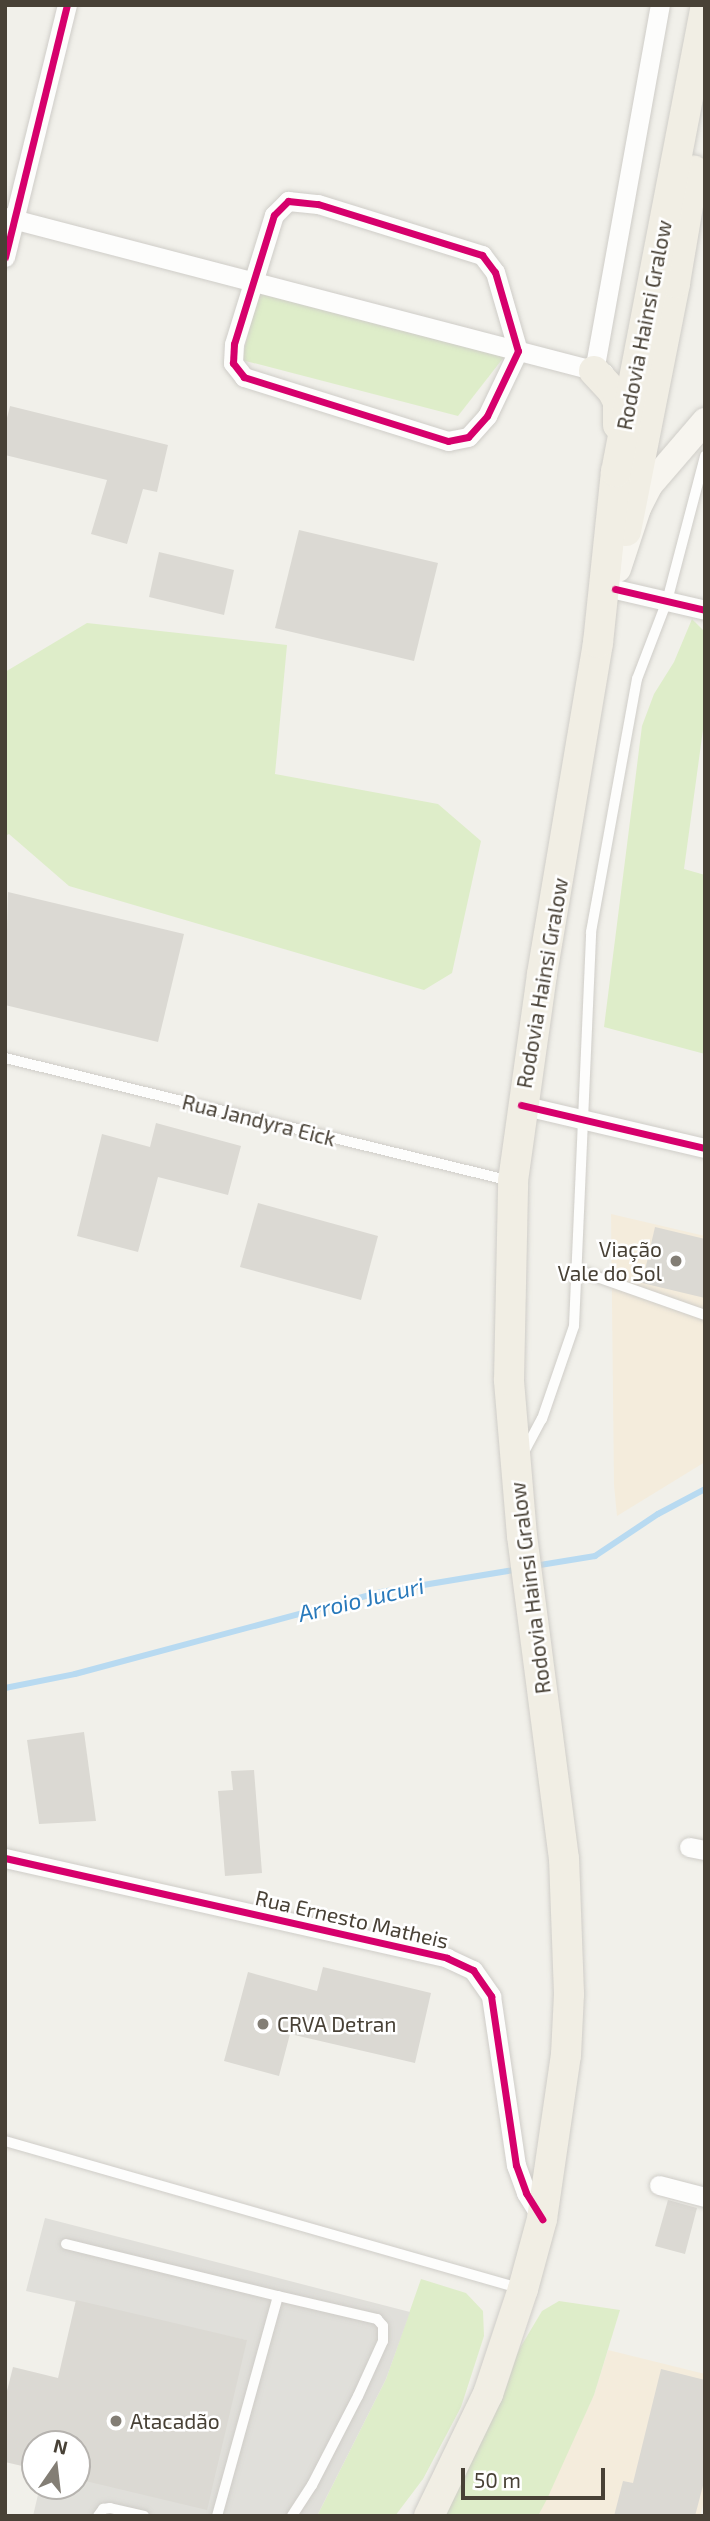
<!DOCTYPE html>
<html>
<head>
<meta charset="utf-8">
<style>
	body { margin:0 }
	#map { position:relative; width:710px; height:2521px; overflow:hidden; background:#f1f0ea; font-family:"Exo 2",sans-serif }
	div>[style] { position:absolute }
	.commercial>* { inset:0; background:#f4ecdc }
	.green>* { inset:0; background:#deedc9 }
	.parking>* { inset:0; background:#e0dfda }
	.stream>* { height:6px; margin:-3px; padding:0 3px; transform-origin:3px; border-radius:3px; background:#b8daf1 }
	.building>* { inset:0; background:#dbd9d3 }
	.roads { filter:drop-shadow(0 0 2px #cfcdc8) drop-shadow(0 0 2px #cfcdc8) }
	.service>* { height:10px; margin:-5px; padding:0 5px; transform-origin:5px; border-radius:5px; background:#fdfdfc }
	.minor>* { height:19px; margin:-9.5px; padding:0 9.5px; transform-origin:9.5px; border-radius:9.5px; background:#fdfdfc }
	.secondary>* { height:26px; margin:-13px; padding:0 13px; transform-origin:13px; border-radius:13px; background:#f7f5ef }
	.primary>* { height:30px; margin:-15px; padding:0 15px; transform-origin:15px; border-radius:15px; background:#f1eee4 }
	.cycleway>* { height:7px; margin:-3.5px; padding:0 3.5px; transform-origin:3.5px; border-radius:3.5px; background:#d6006c }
	.dots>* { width:19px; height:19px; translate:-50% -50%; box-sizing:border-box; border:4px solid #fff; border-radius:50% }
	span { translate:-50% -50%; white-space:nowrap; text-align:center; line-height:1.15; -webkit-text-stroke:5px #fff; paint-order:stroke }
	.street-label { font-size:21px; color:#484136 }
	.poi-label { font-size:21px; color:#484136 }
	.right { translate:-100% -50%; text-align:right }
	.left { translate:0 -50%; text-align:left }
	.water-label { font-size:23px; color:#2879bb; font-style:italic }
	.frame { position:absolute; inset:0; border:7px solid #484136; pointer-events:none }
	.north { position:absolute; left:21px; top:2430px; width:70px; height:70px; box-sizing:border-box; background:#fff; border:2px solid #b6b3af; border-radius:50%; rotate:14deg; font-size:19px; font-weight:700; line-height:28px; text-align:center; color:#484136 }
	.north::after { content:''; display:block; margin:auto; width:24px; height:32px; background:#837e75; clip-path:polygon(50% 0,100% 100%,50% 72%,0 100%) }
	.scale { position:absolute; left:461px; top:2468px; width:144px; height:32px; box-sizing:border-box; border:4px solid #484136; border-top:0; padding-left:9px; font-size:21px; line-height:24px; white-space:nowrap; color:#484136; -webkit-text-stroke:5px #fff; paint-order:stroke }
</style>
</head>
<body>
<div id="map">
	<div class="commercial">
		<div style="clip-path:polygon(611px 1214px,705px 1236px,705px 1462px,617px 1516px,614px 1485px)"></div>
		<div style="clip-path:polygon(608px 2350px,705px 2374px,705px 2498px,700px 2516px,538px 2516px,594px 2395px)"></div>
	</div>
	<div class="green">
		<div style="clip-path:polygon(257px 293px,504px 357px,458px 416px,242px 360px)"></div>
		<div style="clip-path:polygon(692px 619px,705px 632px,705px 715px,684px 869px,705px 875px,705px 1054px,604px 1027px,642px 726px,654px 694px,674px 662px)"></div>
		<div style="clip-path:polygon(87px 623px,287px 645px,275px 774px,438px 804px,481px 841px,452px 973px,424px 990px,69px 886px,9px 834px,5px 836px,5px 672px)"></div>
		<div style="clip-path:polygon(421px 2279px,466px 2293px,483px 2311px,484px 2336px,461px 2407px,423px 2479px,395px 2516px,317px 2516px,386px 2379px)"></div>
		<div style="clip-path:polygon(559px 2301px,620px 2310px,594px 2395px,547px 2499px,538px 2516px,440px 2516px,520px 2348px,542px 2311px)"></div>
	</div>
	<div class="parking">
		<div style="clip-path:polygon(45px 2218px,410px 2312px,386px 2379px,317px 2516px,33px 2516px,40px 2486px,77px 2486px,77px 2479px,246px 2340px,26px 2291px)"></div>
	</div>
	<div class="stream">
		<div style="left:534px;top:1566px;width:62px;rotate:-9.3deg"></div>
		<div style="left:595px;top:1556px;width:76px;rotate:-33.7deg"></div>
		<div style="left:658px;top:1514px;width:53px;rotate:-28deg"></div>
		<div style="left:5px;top:1688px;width:71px;rotate:-11.3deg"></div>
		<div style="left:75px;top:1674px;width:317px;rotate:-15deg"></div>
		<div style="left:381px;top:1592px;width:141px;rotate:-9.4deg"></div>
	</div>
	<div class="building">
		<div style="clip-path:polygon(10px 406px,168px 445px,157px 492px,143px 489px,127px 544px,91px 534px,107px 480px,5px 455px,5px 426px)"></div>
		<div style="clip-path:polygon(299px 530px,438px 563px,414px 661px,275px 628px)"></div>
		<div style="clip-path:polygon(159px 552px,234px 570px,224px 615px,149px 597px)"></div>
		<div style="clip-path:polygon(8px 892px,184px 934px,158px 1042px,5px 1005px)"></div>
		<div style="clip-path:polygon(156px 1123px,241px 1146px,228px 1195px,158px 1177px,138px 1252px,77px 1236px,102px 1134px,150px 1147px)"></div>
		<div style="clip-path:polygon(258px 1203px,378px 1236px,361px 1300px,240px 1267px)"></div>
		<div style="clip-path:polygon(655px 1227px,705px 1239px,705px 1298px,642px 1283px)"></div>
		<div style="clip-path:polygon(84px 1732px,96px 1821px,39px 1824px,27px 1740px)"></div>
		<div style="clip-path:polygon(254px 1770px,262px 1873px,225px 1876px,218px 1791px,233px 1790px,231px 1771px)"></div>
		<div style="clip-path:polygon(323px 1967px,431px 1993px,415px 2063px,290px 2034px,279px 2076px,224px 2061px,248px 1972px,317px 1991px)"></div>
		<div style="clip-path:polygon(668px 2200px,697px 2208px,685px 2254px,655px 2246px)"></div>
		<div style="clip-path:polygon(76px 2300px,247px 2340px,207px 2510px,77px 2479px,77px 2444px,35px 2444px,35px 2469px,5px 2462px,5px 2399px,13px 2367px,58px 2378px)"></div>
		<div style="clip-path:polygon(661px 2369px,705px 2380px,705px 2478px,695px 2516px,614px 2516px,623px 2481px,633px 2483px)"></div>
	</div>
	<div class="roads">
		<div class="service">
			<div style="left:5px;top:1058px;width:521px;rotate:13.66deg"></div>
			<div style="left:577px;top:1270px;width:136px;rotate:19.4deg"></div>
			<div style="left:523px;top:1454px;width:40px;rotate:-62deg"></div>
			<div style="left:542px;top:1419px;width:98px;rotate:-71deg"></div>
			<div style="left:574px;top:1326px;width:394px;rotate:-87.5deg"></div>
			<div style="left:591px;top:932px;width:257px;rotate:-79.7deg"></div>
			<div style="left:637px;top:679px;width:84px;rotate:-69deg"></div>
			<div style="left:667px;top:601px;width:150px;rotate:-75.3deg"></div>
			<div style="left:5px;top:2141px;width:535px;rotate:15.96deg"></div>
			<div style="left:66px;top:2244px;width:218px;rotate:13.8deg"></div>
			<div style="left:98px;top:2516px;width:9px;rotate:-54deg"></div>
			<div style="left:103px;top:2509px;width:7px;rotate:-8deg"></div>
			<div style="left:110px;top:2508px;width:35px;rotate:13deg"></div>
			<div style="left:217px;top:2516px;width:228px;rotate:-74.5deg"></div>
			<div style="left:278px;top:2296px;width:102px;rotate:13.1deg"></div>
			<div style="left:377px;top:2319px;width:9px;rotate:49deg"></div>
			<div style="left:383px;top:2326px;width:15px;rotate:90deg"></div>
			<div style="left:383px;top:2341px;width:60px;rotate:114.4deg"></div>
			<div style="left:358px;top:2396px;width:100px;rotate:117.3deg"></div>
			<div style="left:312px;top:2485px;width:37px;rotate:123deg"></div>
		</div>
		<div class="minor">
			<div style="left:288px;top:201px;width:30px;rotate:6deg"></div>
			<div style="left:318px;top:204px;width:172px;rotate:17.3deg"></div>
			<div style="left:482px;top:255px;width:21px;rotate:53deg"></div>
			<div style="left:495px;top:272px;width:82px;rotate:73.8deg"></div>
			<div style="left:518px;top:351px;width:72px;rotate:115.5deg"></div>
			<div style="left:487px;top:416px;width:28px;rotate:132deg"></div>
			<div style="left:468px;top:437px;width:20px;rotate:169deg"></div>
			<div style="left:448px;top:441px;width:214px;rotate:-162.6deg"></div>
			<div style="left:244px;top:377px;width:18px;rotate:-128deg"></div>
			<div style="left:233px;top:363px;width:19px;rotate:-87deg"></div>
			<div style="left:234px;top:344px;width:135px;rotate:-72.8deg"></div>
			<div style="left:274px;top:215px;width:20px;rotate:-45deg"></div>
			<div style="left:5px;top:217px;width:619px;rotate:14.6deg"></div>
			<div style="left:5px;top:257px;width:260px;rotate:-76.2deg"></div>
			<div style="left:594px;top:371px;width:372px;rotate:-79.8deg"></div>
			<div style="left:615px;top:589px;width:92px;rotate:13.1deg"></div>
			<div style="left:521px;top:1105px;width:189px;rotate:13.2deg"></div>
			<div style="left:689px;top:1847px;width:16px;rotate:11deg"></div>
			<div style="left:5px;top:1858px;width:453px;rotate:12.7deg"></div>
			<div style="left:447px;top:1958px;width:29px;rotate:25deg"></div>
			<div style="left:473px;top:1970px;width:32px;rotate:55deg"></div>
			<div style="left:491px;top:1996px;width:171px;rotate:81.6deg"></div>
			<div style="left:516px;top:2165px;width:30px;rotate:70deg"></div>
			<div style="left:526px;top:2193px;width:31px;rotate:58deg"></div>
			<div style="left:659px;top:2185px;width:48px;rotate:14.6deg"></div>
		</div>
		<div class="secondary">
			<div style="left:618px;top:569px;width:64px;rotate:-71.8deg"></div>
			<div style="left:638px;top:508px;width:25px;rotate:-63deg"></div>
			<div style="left:649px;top:486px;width:86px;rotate:-49.3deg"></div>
		</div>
		<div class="primary">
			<div style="left:594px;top:371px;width:26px;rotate:47deg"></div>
			<div style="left:612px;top:390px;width:13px;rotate:63deg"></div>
			<div style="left:618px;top:402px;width:23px;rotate:90deg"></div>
			<div style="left:626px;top:531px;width:253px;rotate:-78.8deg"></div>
			<div style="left:675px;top:283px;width:114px;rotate:-80.4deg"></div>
			<div style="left:429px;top:2516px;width:136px;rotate:-64.2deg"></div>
			<div style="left:488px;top:2394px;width:111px;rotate:-71.6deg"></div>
			<div style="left:523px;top:2289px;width:73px;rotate:-74.8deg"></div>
			<div style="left:542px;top:2219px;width:166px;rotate:-81.7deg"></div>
			<div style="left:566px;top:2055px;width:61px;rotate:-87.2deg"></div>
			<div style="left:569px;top:1994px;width:135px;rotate:-92.1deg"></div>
			<div style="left:564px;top:1859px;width:326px;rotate:-97.4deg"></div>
			<div style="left:522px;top:1536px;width:157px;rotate:-94.8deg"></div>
			<div style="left:509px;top:1380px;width:199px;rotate:-88.8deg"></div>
			<div style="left:513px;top:1181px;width:209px;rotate:-82deg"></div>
			<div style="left:542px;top:974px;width:336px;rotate:-80.4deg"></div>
			<div style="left:598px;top:643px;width:172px;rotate:-84deg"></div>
			<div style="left:616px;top:472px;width:471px;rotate:-79.1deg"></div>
		</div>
	</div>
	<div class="cycleway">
		<div style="left:288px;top:201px;width:30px;rotate:6deg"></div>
		<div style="left:318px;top:204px;width:172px;rotate:17.3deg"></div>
		<div style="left:482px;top:255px;width:21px;rotate:53deg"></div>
		<div style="left:495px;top:272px;width:82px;rotate:73.8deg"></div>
		<div style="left:518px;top:351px;width:72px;rotate:115.5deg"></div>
		<div style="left:487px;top:416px;width:28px;rotate:132deg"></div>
		<div style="left:468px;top:437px;width:20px;rotate:169deg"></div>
		<div style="left:448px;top:441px;width:214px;rotate:-162.6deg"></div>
		<div style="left:244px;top:377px;width:18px;rotate:-128deg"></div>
		<div style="left:233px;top:363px;width:19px;rotate:-87deg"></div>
		<div style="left:234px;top:344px;width:135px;rotate:-72.8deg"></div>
		<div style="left:274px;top:215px;width:20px;rotate:-45deg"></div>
		<div style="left:5px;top:257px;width:260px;rotate:-76.2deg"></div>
		<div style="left:615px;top:589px;width:92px;rotate:13.1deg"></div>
		<div style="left:521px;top:1105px;width:189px;rotate:13.2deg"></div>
		<div style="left:5px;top:1858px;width:453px;rotate:12.7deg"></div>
		<div style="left:447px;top:1958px;width:29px;rotate:25deg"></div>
		<div style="left:473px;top:1970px;width:32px;rotate:55deg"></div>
		<div style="left:491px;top:1996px;width:171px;rotate:81.6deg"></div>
		<div style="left:516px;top:2165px;width:30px;rotate:70deg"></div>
		<div style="left:526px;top:2193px;width:31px;rotate:58deg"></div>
	</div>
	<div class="dots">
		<div style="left:676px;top:1261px;background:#837e75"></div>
		<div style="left:263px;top:2024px;background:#837e75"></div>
		<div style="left:116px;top:2421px;background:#837e75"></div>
	</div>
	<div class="street-label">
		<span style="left:644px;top:325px;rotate:-79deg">Rodovia Hainsi Gralow</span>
		<span style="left:542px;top:983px;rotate:-80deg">Rodovia Hainsi Gralow</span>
		<span style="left:259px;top:1120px;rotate:14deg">Rua Jandyra Eick</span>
		<span style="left:530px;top:1588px;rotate:-97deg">Rodovia Hainsi Gralow</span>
		<span style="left:352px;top:1919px;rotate:13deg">Rua Ernesto Matheis</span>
	</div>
	<div class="poi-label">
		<span class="right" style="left:662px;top:1261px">Viação<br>Vale do Sol</span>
		<span class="left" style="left:277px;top:2024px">CRVA Detran</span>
		<span class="left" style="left:130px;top:2421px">Atacadão</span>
	</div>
	<div class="water-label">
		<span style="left:361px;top:1599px;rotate:-13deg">Arroio Jucuri</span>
	</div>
	<div class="frame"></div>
	<div class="north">N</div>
	<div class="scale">50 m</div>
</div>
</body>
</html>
